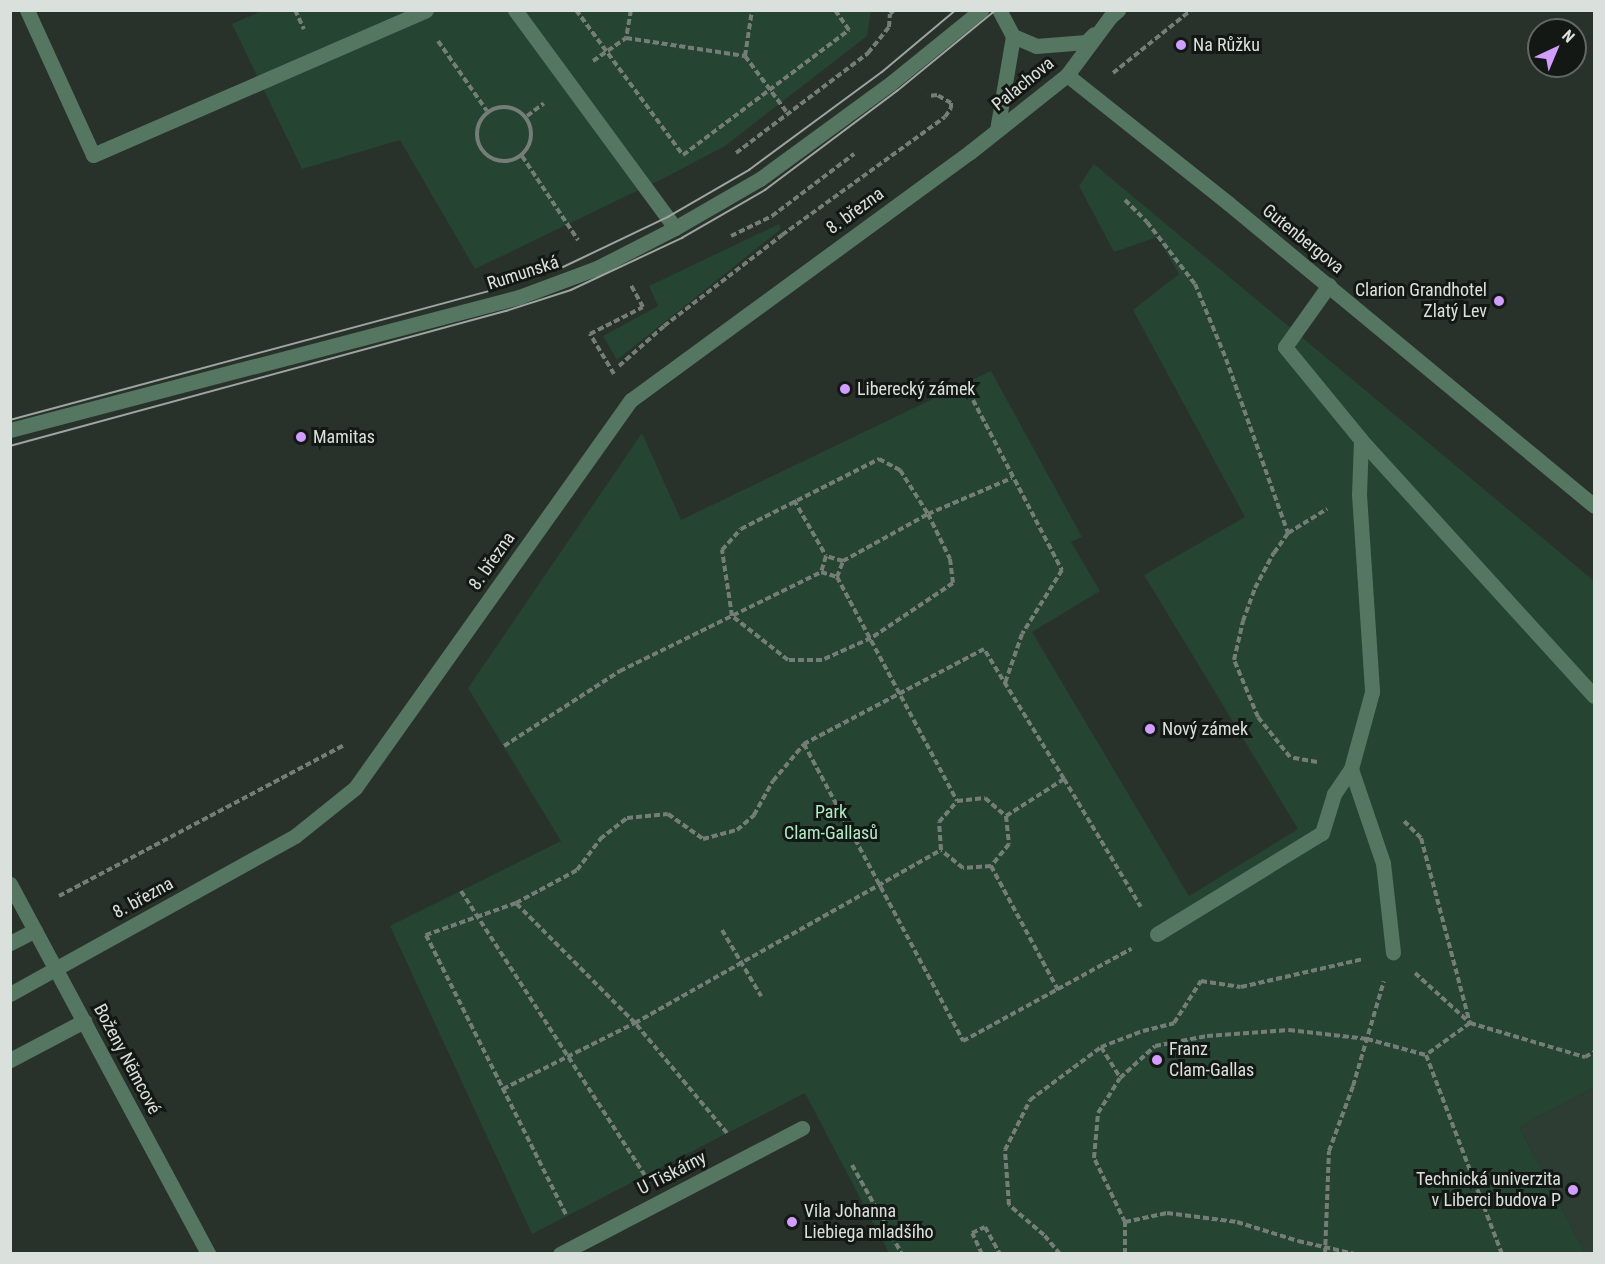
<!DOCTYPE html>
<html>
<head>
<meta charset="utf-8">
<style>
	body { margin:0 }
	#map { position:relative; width:1605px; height:1264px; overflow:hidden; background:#28322b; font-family:"Roboto Condensed",sans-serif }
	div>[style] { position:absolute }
	.built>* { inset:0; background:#2d3d33 }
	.green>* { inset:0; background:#254431 }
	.path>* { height:4px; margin-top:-2px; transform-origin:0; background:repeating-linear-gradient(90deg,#757d77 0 6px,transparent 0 9px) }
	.path>.ring { margin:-2px; padding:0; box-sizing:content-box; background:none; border:4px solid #757d77; border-radius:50% }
	.minor>* { height:15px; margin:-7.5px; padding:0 7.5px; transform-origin:7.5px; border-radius:7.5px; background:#557661 }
	.tram>* { height:1.5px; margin:-0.75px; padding:0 0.75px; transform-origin:0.75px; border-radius:0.75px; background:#9ea5a0 }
	.dots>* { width:16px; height:16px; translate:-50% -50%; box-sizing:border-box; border:3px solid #141815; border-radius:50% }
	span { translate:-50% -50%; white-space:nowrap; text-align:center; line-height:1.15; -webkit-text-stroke:6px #141815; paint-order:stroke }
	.poi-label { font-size:18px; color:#dae0dc }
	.left { translate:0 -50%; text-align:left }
	.right { translate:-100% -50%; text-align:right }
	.street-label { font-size:18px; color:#dae0dc }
	.park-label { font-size:18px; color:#afecc4 }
	.frame { position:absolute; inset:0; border:12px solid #dae0dc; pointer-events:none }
	.north { position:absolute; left:1527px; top:18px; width:60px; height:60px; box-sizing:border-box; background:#141815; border:2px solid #636865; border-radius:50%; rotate:44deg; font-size:16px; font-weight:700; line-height:24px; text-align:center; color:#dae0dc }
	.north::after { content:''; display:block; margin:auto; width:21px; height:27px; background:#d19dfe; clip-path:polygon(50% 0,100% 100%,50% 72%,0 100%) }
</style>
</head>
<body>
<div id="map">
	<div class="built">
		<div style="clip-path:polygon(1594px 1087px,1594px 1253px,1585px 1253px,1519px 1127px)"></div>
	</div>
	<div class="green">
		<div style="clip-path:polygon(264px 10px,871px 11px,867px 36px,725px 146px,668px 176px,475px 269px,400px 140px,302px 169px,232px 24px)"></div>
		<div style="clip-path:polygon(1094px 164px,1594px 581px,1594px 1087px,1519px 1127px,1585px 1253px,889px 1253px,805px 1093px,532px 1234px,390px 926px,561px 841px,468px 688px,642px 433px,681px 520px,991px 371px,1082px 537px,1071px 542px,1100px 591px,1032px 632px,1189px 896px,1298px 829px,1144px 575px,1245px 517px,1133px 310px,1179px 274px,1157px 237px,1114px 252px,1079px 186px)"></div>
		<div style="clip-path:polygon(779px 224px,781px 229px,617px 360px,603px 336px,658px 306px,649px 286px)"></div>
	</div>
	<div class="path">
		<div style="left:295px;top:10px;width:21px;rotate:65deg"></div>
		<div style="left:576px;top:10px;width:180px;rotate:53.6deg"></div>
		<div style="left:683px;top:155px;width:208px;rotate:-37deg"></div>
		<div style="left:849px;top:30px;width:24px;rotate:-125deg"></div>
		<div style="left:631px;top:10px;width:28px;rotate:100deg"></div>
		<div style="left:626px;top:38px;width:120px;rotate:8.6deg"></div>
		<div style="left:745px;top:56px;width:47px;rotate:-81.3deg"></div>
		<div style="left:438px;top:41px;width:85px;rotate:55deg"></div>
		<div style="left:745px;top:56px;width:72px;rotate:53.4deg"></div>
		<div style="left:593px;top:61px;width:40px;rotate:-34.9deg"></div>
		<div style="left:1113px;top:73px;width:100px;rotate:-38.9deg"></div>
		<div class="ring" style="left:477px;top:107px;width:50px;height:50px"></div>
		<div style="left:527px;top:116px;width:21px;rotate:-37deg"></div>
		<div style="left:736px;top:153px;width:166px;rotate:-37.1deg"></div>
		<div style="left:868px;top:53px;width:33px;rotate:-51deg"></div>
		<div style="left:889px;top:27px;width:13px;rotate:-86deg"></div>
		<div style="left:890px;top:14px;width:6px;rotate:-45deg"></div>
		<div style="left:522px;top:156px;width:101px;rotate:56.3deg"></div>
		<div style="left:1125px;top:200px;width:31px;rotate:45deg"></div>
		<div style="left:1147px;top:222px;width:78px;rotate:52.3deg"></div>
		<div style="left:1195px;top:284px;width:81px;rotate:67.5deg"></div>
		<div style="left:1226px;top:359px;width:185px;rotate:70.4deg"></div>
		<div style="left:731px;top:236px;width:46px;rotate:-26deg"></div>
		<div style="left:772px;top:216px;width:103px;rotate:-37.1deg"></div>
		<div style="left:619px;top:366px;width:60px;rotate:-41.6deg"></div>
		<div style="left:664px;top:326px;width:149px;rotate:-37.6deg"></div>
		<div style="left:782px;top:235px;width:201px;rotate:-35.9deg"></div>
		<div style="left:945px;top:117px;width:11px;rotate:-56deg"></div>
		<div style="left:951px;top:108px;width:5px;rotate:-90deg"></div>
		<div style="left:951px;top:103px;width:16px;rotate:-150deg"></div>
		<div style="left:937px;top:95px;width:9px;rotate:174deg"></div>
		<div style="left:614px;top:374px;width:47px;rotate:-121deg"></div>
		<div style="left:590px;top:334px;width:59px;rotate:-27deg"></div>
		<div style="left:643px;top:307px;width:25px;rotate:-119deg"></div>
		<div style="left:973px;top:400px;width:192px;rotate:62.4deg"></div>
		<div style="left:1062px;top:570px;width:75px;rotate:122deg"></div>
		<div style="left:1022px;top:634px;width:52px;rotate:109.1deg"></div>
		<div style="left:879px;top:459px;width:24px;rotate:28deg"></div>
		<div style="left:900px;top:470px;width:52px;rotate:57.5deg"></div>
		<div style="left:928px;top:514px;width:50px;rotate:63.9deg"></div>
		<div style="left:950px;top:559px;width:24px;rotate:83deg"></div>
		<div style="left:953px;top:583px;width:99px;rotate:146.1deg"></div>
		<div style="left:871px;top:638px;width:54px;rotate:155.8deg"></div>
		<div style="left:822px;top:660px;width:34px;rotate:180deg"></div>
		<div style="left:788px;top:660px;width:71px;rotate:-141.8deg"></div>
		<div style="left:732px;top:616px;width:67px;rotate:-98.6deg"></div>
		<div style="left:722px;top:550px;width:28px;rotate:-48deg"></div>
		<div style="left:741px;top:529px;width:155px;rotate:-26.9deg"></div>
		<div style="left:794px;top:500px;width:64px;rotate:60.3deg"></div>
		<div style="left:843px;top:561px;width:18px;rotate:-164deg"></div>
		<div style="left:826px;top:556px;width:17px;rotate:107deg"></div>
		<div style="left:821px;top:572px;width:17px;rotate:17deg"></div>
		<div style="left:837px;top:577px;width:17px;rotate:-69deg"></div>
		<div style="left:843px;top:561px;width:97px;rotate:-28.9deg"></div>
		<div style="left:928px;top:514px;width:91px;rotate:-23.2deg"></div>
		<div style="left:837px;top:577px;width:254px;rotate:61.8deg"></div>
		<div style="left:504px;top:746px;width:138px;rotate:-32.9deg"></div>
		<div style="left:620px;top:671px;width:224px;rotate:-26.2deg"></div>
		<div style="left:1317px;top:762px;width:27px;rotate:-170deg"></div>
		<div style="left:1290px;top:757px;width:51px;rotate:-128.7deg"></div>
		<div style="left:1258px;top:717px;width:62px;rotate:-112.8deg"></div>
		<div style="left:1234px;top:660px;width:40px;rotate:-77deg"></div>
		<div style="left:1243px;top:621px;width:35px;rotate:-70deg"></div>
		<div style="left:1255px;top:588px;width:40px;rotate:-62deg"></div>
		<div style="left:1274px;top:553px;width:24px;rotate:-55deg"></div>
		<div style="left:1288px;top:533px;width:46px;rotate:-31.6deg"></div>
		<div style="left:1064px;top:779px;width:153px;rotate:-121.6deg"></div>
		<div style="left:984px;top:649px;width:204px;rotate:152.2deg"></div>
		<div style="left:804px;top:744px;width:337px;rotate:61.8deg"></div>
		<div style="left:963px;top:1041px;width:192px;rotate:-28.7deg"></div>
		<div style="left:985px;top:798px;width:28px;rotate:41deg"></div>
		<div style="left:1006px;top:816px;width:28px;rotate:84deg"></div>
		<div style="left:1009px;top:844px;width:28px;rotate:129deg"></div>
		<div style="left:991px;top:866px;width:28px;rotate:176deg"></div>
		<div style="left:963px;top:868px;width:28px;rotate:-141deg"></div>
		<div style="left:941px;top:850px;width:28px;rotate:-94deg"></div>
		<div style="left:939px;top:822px;width:28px;rotate:-49deg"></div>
		<div style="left:957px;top:801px;width:28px;rotate:-6deg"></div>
		<div style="left:1006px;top:816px;width:69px;rotate:-32.5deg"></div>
		<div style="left:1064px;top:779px;width:149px;rotate:59deg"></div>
		<div style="left:1404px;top:821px;width:24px;rotate:45deg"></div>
		<div style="left:1421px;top:838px;width:191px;rotate:75.2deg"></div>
		<div style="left:1470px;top:1023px;width:54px;rotate:144deg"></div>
		<div style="left:1426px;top:1055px;width:213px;rotate:69.1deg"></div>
		<div style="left:991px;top:866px;width:141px;rotate:61.6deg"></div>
		<div style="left:461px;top:891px;width:338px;rotate:57.1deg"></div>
		<div style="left:59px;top:896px;width:323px;rotate:-27.9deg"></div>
		<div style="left:516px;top:903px;width:96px;rotate:160.4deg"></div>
		<div style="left:426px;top:935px;width:313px;rotate:63.4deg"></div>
		<div style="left:722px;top:930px;width:77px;rotate:59.4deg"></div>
		<div style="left:1415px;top:973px;width:74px;rotate:42.3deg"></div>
		<div style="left:1470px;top:1023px;width:120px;rotate:16.5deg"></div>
		<div style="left:1585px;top:1057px;width:10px;rotate:-29deg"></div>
		<div style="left:1101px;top:1047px;width:36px;rotate:58deg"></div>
		<div style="left:503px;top:1089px;width:148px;rotate:-26.6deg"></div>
		<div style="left:635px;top:1023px;width:352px;rotate:-29.5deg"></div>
		<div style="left:727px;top:1133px;width:143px;rotate:-129.9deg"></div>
		<div style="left:635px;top:1023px;width:169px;rotate:-134.8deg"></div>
		<div style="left:516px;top:903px;width:69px;rotate:-28.4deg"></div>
		<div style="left:577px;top:870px;width:39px;rotate:-53deg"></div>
		<div style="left:600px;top:839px;width:34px;rotate:-38deg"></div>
		<div style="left:627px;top:818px;width:41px;rotate:-5.6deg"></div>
		<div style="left:668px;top:814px;width:43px;rotate:35.5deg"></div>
		<div style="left:703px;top:839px;width:35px;rotate:-15deg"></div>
		<div style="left:737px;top:830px;width:23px;rotate:-41deg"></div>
		<div style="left:754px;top:815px;width:39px;rotate:-61deg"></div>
		<div style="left:773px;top:781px;width:48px;rotate:-50deg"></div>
		<div style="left:852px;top:1165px;width:102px;rotate:60.7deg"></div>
		<div style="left:1125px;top:1222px;width:71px;rotate:-115.8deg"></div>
		<div style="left:1094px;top:1158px;width:45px;rotate:-84.9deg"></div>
		<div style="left:1098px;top:1113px;width:41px;rotate:-57.8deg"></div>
		<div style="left:1120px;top:1078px;width:47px;rotate:-42.4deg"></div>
		<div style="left:1155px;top:1046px;width:53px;rotate:-10.9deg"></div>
		<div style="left:1207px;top:1036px;width:82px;rotate:-4.2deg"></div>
		<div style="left:1289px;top:1030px;width:79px;rotate:6.6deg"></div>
		<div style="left:1367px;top:1039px;width:61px;rotate:15.2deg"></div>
		<div style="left:982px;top:1254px;width:23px;rotate:-115deg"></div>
		<div style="left:972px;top:1233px;width:14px;rotate:-25deg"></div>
		<div style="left:985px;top:1227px;width:31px;rotate:61deg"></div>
		<div style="left:1060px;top:1254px;width:25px;rotate:-130deg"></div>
		<div style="left:1044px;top:1235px;width:46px;rotate:-139.4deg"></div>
		<div style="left:1009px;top:1205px;width:55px;rotate:-94.2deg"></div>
		<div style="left:1005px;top:1150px;width:56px;rotate:-63.4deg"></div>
		<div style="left:1030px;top:1100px;width:89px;rotate:-36.7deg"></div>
		<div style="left:1101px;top:1047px;width:45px;rotate:-20.9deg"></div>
		<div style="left:1143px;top:1031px;width:32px;rotate:-14deg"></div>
		<div style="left:1174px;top:1023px;width:50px;rotate:-57.3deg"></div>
		<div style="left:1201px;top:981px;width:40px;rotate:8.5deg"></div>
		<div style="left:1241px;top:987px;width:125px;rotate:-12.9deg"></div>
		<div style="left:1125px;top:1254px;width:32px;rotate:-90deg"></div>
		<div style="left:1125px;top:1222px;width:43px;rotate:-12.1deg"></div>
		<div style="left:1167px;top:1213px;width:71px;rotate:7.3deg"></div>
		<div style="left:1237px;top:1222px;width:64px;rotate:17.3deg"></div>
		<div style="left:1298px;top:1241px;width:58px;rotate:12.8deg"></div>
		<div style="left:1325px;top:1254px;width:103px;rotate:-87.8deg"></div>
		<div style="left:1329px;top:1151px;width:69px;rotate:-69.7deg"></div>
		<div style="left:1353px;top:1086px;width:109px;rotate:-73.6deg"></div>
	</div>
	<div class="minor">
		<div style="left:27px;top:10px;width:159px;rotate:65.5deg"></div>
		<div style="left:93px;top:155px;width:363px;rotate:-23.5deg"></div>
		<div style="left:515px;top:10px;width:270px;rotate:53.7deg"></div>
		<div style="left:1013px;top:36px;width:25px;rotate:23deg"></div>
		<div style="left:1036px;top:46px;width:50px;rotate:-4.6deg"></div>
		<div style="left:1086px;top:42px;width:11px;rotate:-45deg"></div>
		<div style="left:1067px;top:75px;width:206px;rotate:38.5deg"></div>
		<div style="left:1228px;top:203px;width:475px;rotate:39.6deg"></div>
		<div style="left:997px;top:130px;width:95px;rotate:-80.3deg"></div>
		<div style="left:1013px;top:36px;width:30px;rotate:-118deg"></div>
		<div style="left:1329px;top:285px;width:76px;rotate:125.4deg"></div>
		<div style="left:1285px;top:347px;width:120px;rotate:50.7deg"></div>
		<div style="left:1361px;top:440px;width:346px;rotate:47.7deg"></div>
		<div style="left:10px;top:430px;width:526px;rotate:-14.64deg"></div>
		<div style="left:519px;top:297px;width:83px;rotate:-20.4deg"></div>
		<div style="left:597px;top:268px;width:88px;rotate:-27.1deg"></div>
		<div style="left:675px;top:228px;width:98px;rotate:-30deg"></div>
		<div style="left:760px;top:179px;width:162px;rotate:-36.2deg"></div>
		<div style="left:891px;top:83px;width:116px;rotate:-39deg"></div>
		<div style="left:1361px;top:440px;width:54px;rotate:92.1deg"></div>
		<div style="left:1359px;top:494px;width:198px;rotate:86.2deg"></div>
		<div style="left:1372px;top:692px;width:80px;rotate:105.3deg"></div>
		<div style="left:1351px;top:769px;width:99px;rotate:71.2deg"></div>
		<div style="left:1383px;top:863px;width:90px;rotate:83.6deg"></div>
		<div style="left:10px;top:884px;width:420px;rotate:61.8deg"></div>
		<div style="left:1157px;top:934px;width:193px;rotate:-31.5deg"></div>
		<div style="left:1322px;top:833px;width:41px;rotate:-72.9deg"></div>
		<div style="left:1334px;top:794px;width:30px;rotate:-56deg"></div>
		<div style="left:10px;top:943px;width:28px;rotate:-27deg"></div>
		<div style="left:10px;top:994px;width:326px;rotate:-29deg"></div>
		<div style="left:295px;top:836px;width:77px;rotate:-38.7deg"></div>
		<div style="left:355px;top:788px;width:476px;rotate:-54.6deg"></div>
		<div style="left:631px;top:400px;width:420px;rotate:-36.2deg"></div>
		<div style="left:970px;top:152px;width:124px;rotate:-38.4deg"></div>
		<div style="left:1067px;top:75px;width:72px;rotate:-53.4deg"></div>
		<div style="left:1110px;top:17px;width:11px;rotate:-41deg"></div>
		<div style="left:10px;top:1060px;width:84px;rotate:-27.8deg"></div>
		<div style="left:560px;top:1254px;width:273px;rotate:-27.5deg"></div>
	</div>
	<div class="tram">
		<div style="left:10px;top:420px;width:504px;rotate:-15.06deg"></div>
		<div style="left:497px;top:289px;width:65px;rotate:-17.9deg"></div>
		<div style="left:559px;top:269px;width:121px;rotate:-25.5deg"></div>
		<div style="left:668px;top:217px;width:94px;rotate:-30.1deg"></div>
		<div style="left:749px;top:170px;width:165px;rotate:-36.4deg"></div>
		<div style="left:882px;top:72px;width:97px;rotate:-40deg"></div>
		<div style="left:10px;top:446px;width:514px;rotate:-15.23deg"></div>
		<div style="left:506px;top:311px;width:68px;rotate:-17.9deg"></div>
		<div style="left:571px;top:290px;width:123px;rotate:-25.1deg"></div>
		<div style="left:682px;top:238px;width:96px;rotate:-30deg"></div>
		<div style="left:765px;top:190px;width:165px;rotate:-36.9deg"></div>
		<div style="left:897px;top:91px;width:128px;rotate:-39.3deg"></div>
	</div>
	<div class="dots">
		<div style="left:1181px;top:45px;background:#d19dfe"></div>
		<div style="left:1499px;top:301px;background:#d19dfe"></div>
		<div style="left:845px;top:389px;background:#d19dfe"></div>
		<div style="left:301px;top:437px;background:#d19dfe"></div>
		<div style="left:1150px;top:729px;background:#d19dfe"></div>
		<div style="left:1157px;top:1060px;background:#d19dfe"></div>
		<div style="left:1573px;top:1190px;background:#d19dfe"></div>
		<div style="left:792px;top:1222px;background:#d19dfe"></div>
	</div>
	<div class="poi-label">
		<span class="left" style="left:1193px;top:45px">Na Růžku</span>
		<span class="right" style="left:1487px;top:301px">Clarion Grandhotel<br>Zlatý Lev</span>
		<span class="left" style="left:857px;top:389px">Liberecký zámek</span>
		<span class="left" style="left:313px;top:437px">Mamitas</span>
		<span class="left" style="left:1162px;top:729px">Nový zámek</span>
		<span class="left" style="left:1169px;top:1060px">Franz<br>Clam-Gallas</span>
		<span class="right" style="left:1561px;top:1190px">Technická univerzita<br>v Liberci budova P</span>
		<span class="left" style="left:804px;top:1222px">Vila Johanna<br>Liebiega mladšího</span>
	</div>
	<div class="street-label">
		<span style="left:1023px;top:84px;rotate:-39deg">Palachova</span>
		<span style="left:855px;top:211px;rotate:-36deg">8. března</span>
		<span style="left:1303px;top:239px;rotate:39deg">Gutenbergova</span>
		<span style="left:523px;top:273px;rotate:-18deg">Rumunská</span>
		<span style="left:492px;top:561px;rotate:-55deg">8. března</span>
		<span style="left:143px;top:898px;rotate:-29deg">8. března</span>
		<span style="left:127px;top:1059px;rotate:62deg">Boženy Němcové</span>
		<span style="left:672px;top:1173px;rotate:-27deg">U Tiskárny</span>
	</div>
	<div class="park-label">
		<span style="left:831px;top:823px">Park<br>Clam-Gallasů</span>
	</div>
	<div class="frame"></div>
	<div class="north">N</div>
</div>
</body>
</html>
